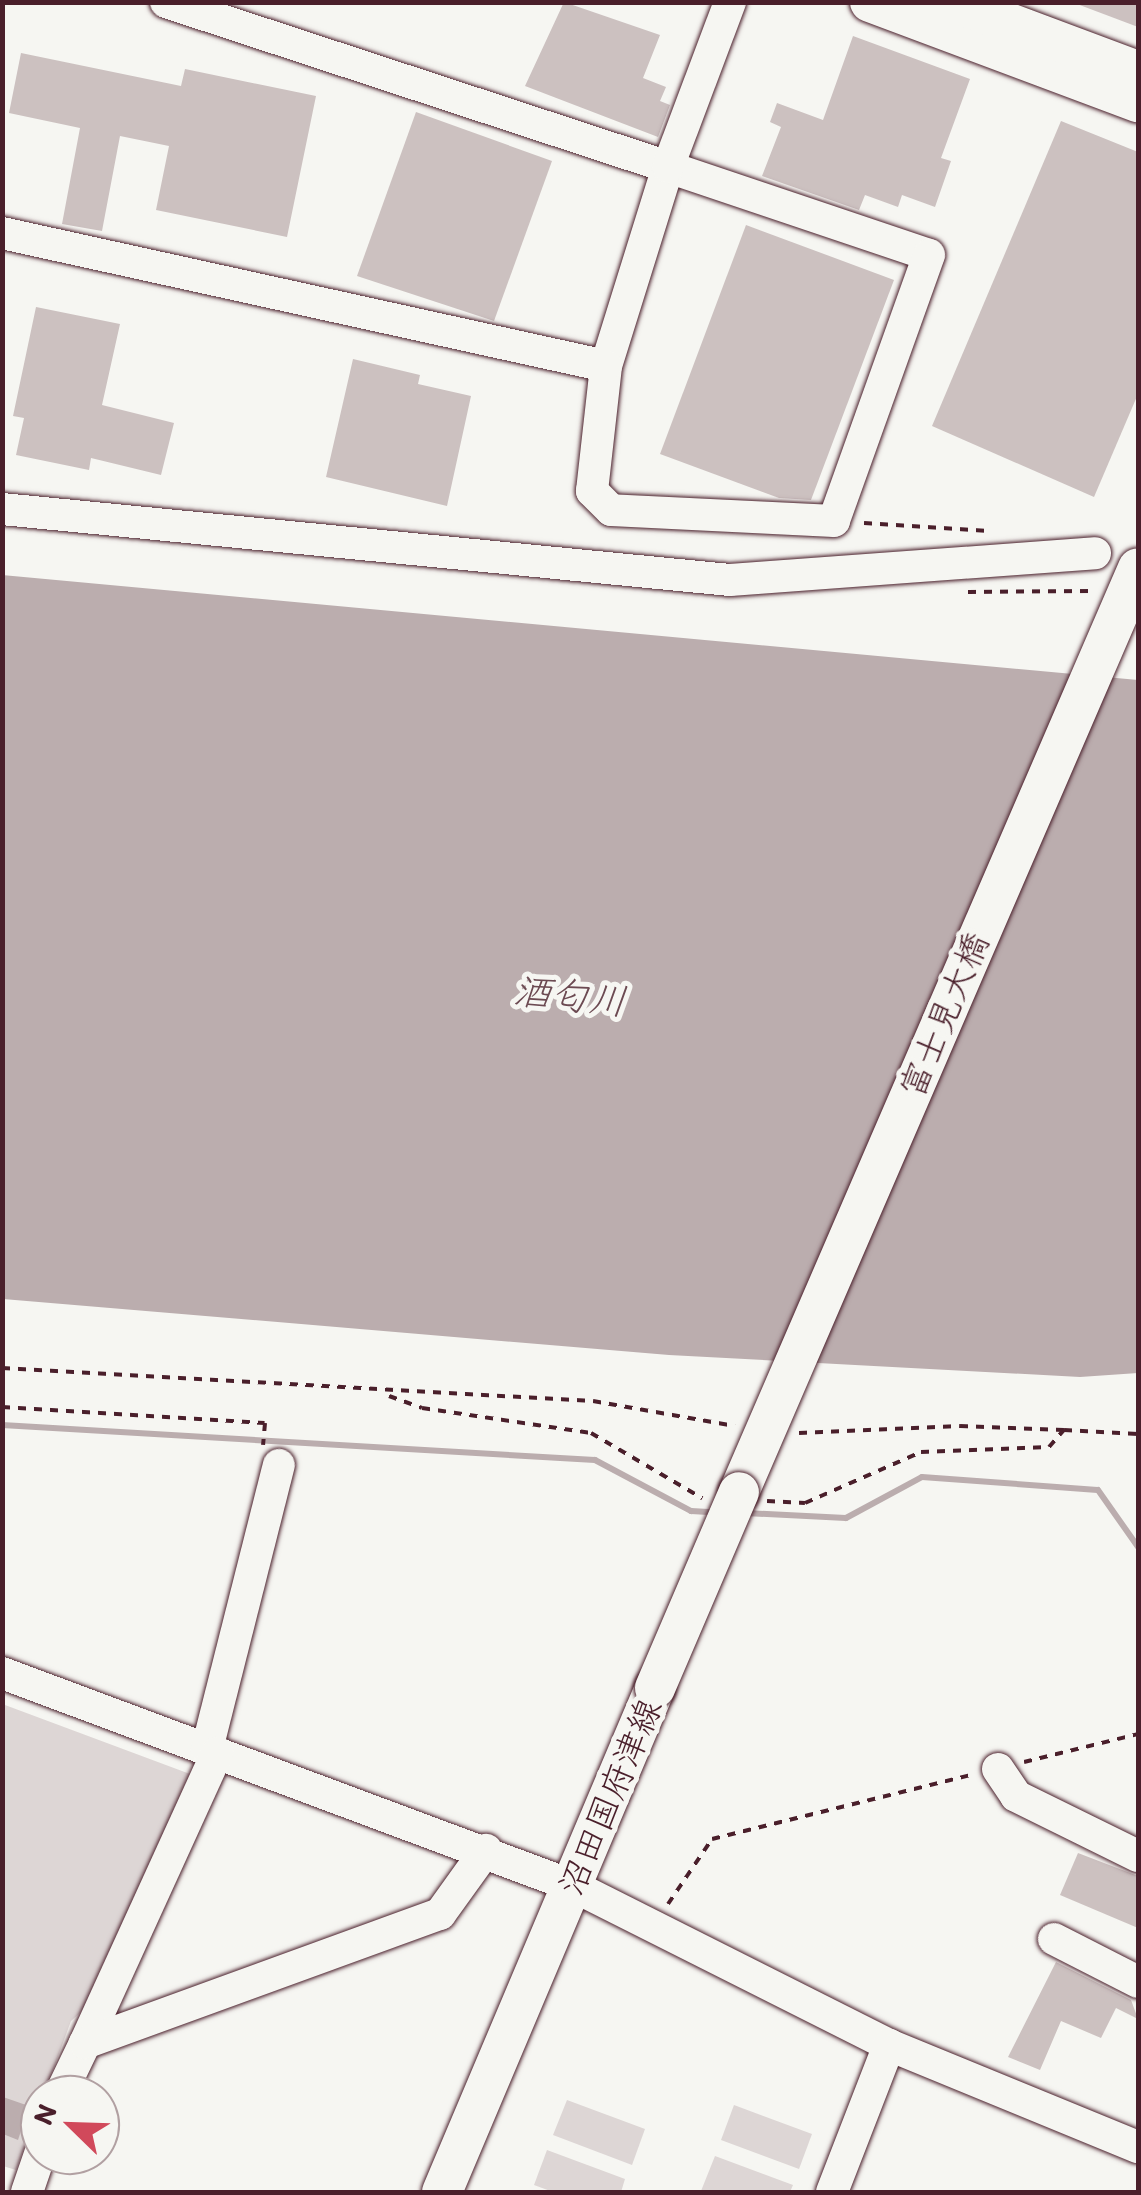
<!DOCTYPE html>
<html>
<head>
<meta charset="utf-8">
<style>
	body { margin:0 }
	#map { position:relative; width:1141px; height:2195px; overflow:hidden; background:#f6f6f2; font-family:Itim,"Klee One",sans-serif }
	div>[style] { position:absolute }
	.green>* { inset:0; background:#ddd6d5 }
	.water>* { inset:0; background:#bbadae }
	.stream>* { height:6px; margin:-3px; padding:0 3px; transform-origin:3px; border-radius:3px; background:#bbadae }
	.building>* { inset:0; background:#ccc1c0 }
	.path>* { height:4px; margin-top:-2px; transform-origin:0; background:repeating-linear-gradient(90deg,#4a1f2b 0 8px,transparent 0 16px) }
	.roads { filter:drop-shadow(0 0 2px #4a1f2b) drop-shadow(0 0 2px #4a1f2b) }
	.minor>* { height:32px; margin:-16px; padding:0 16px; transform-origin:16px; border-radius:16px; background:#f6f6f2 }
	.major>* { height:40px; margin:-20px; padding:0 20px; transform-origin:20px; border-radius:20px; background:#f6f6f2 }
	.bridges { filter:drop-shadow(0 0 2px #4a1f2b) drop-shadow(0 0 2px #4a1f2b) }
	.major-bridge>* { height:40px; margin:-20px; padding:0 20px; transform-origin:20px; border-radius:20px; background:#f6f6f2 }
	span { translate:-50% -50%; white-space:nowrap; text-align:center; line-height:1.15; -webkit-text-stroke:10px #f6f6f2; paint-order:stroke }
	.street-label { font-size:35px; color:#4a1f2b }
	.water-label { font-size:38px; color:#6c4a52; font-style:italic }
	.frame { position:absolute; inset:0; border:5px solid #4a1f2b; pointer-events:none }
	.north { position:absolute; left:20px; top:2075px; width:100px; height:100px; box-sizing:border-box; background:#f6f6f2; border:2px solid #b1a0a2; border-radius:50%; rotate:293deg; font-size:28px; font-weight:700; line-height:40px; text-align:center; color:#4a1f2b }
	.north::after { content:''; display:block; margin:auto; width:35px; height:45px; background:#d1495b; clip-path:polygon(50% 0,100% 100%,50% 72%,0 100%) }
</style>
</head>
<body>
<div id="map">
	<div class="green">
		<div style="clip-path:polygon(5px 1705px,190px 1774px,89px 2005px,71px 2021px,16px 2170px,3px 2166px)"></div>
		<div style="clip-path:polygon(567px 2100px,645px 2129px,632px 2165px,553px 2135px)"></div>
		<div style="clip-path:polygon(734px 2105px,812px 2134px,799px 2169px,721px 2140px)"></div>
		<div style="clip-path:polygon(547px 2150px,625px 2179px,621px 2192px,553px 2192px,534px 2185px)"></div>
		<div style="clip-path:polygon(715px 2156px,793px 2185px,790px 2192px,701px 2191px)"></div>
	</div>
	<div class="water">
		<div style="clip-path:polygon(2px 575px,1138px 680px,1138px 1373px,1080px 1377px,669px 1355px,3px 1299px)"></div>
		<div style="clip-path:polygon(3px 2097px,29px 2106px,18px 2140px,3px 2134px)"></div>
	</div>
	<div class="stream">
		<div style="left:2px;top:1425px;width:594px;rotate:3.38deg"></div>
		<div style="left:595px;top:1460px;width:109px;rotate:28deg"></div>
		<div style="left:691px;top:1511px;width:22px;rotate:3deg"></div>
		<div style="left:745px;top:1513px;width:101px;rotate:2.8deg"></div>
		<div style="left:846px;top:1518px;width:86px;rotate:-28.3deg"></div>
		<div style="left:922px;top:1477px;width:176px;rotate:4.2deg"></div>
		<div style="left:1098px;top:1490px;width:70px;rotate:54.9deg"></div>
	</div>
	<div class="building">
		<div style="clip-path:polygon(564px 2px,660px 35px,643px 78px,666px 87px,660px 101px,670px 105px,658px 137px,525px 86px)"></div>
		<div style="clip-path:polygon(1138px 2px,1138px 27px,1077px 4px,1078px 2px)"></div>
		<div style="clip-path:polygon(853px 36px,970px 79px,941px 158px,951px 161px,935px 207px,902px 195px,898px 207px,865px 195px,859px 210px,762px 176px,781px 127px,770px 122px,777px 103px,823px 120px)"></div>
		<div style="clip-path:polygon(21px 53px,181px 86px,185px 69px,316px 96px,287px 237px,156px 210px,169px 146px,120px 136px,102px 231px,62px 224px,80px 128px,9px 113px)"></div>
		<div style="clip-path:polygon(416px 112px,552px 161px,494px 321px,357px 276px)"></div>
		<div style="clip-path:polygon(1061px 121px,1138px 152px,1138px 394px,1094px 497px,932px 426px)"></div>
		<div style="clip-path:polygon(746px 225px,894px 280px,811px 500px,779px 498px,660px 454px)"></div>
		<div style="clip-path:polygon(36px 307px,120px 324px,102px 405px,174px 423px,161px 475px,91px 458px,89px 470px,16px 455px,24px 418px,13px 416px)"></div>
		<div style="clip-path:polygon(353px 359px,420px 375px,418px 384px,471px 396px,447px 506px,326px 477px)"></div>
		<div style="clip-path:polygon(1078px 1853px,1138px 1876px,1138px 1928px,1060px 1895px)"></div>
		<div style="clip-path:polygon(1056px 1962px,1131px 2000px,1138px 2019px,1116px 2008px,1101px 2038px,1061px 2021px,1040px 2070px,1008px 2057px)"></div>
	</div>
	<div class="path">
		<div style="left:864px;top:523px;width:125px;rotate:3.7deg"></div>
		<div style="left:968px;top:592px;width:125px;rotate:-0.5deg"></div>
		<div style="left:2px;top:1368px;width:592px;rotate:3.2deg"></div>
		<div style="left:593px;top:1401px;width:144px;rotate:10deg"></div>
		<div style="left:389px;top:1396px;width:35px;rotate:20deg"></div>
		<div style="left:422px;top:1408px;width:171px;rotate:8.4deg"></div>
		<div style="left:591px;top:1433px;width:129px;rotate:30.4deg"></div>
		<div style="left:2px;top:1407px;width:263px;rotate:3.5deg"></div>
		<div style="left:265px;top:1423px;width:22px;rotate:95deg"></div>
		<div style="left:799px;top:1433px;width:161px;rotate:-2.5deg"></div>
		<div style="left:960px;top:1426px;width:104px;rotate:2.2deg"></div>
		<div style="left:767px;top:1501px;width:38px;rotate:3deg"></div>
		<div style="left:805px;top:1503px;width:127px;rotate:-23.7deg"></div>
		<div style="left:921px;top:1452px;width:128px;rotate:-2.2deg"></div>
		<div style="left:1049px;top:1447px;width:23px;rotate:-49deg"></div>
		<div style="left:1064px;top:1430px;width:74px;rotate:3.1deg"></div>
		<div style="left:1024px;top:1762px;width:117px;rotate:-13.8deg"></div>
		<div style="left:668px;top:1904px;width:78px;rotate:-55.9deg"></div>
		<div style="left:712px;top:1839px;width:267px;rotate:-13.9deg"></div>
	</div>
	<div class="roads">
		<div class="minor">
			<div style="left:166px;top:2px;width:528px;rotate:18.19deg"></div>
			<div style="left:668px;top:167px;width:275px;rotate:18.6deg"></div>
			<div style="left:929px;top:255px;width:282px;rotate:109.7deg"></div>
			<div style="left:834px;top:521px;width:223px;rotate:-177.2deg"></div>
			<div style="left:611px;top:510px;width:27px;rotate:-135deg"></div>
			<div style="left:592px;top:491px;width:126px;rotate:-83.6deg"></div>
			<div style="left:606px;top:366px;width:208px;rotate:-72.7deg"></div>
			<div style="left:668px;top:167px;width:176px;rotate:-69.4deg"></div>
			<div style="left:2px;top:233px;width:618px;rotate:12.42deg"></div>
			<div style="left:2px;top:509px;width:731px;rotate:5.57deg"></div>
			<div style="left:730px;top:580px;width:366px;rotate:-4.2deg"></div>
			<div style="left:2px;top:1673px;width:609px;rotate:20.46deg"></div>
			<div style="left:573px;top:1886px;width:354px;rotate:26.7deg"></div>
			<div style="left:889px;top:2045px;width:269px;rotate:22.3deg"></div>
			<div style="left:207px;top:1749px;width:293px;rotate:-75.8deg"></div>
			<div style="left:998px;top:1769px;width:32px;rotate:56deg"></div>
			<div style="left:1016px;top:1796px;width:136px;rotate:26.2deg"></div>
			<div style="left:1054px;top:1939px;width:94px;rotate:27.1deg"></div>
			<div style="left:85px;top:2043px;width:319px;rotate:-65.5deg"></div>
			<div style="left:60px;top:2095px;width:58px;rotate:-64.3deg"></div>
			<div style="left:85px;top:2043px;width:378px;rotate:-20deg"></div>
			<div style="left:440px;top:1914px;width:79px;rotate:-54.3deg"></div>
			<div style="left:27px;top:2192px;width:40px;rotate:-71.1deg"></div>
			<div style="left:832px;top:2192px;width:158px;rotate:-68.8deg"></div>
		</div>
		<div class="major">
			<div style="left:870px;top:2px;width:286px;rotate:20.5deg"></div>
			<div style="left:953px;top:2px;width:197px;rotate:20.5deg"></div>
			<div style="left:739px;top:1492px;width:1006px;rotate:-66.64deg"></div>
			<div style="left:442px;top:2192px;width:547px;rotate:-67.09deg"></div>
		</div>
	</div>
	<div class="bridges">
		<div class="major-bridge">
			<div style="left:655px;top:1688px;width:213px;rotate:-66.8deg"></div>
		</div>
	</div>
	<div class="street-label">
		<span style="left:944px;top:1015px;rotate:-67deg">富士見大橋</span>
		<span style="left:610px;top:1797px;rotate:-67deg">沼田国府津線</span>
	</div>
	<div class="water-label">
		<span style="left:570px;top:997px;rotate:6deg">酒匂川</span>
	</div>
	<div class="frame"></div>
	<div class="north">N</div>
</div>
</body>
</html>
